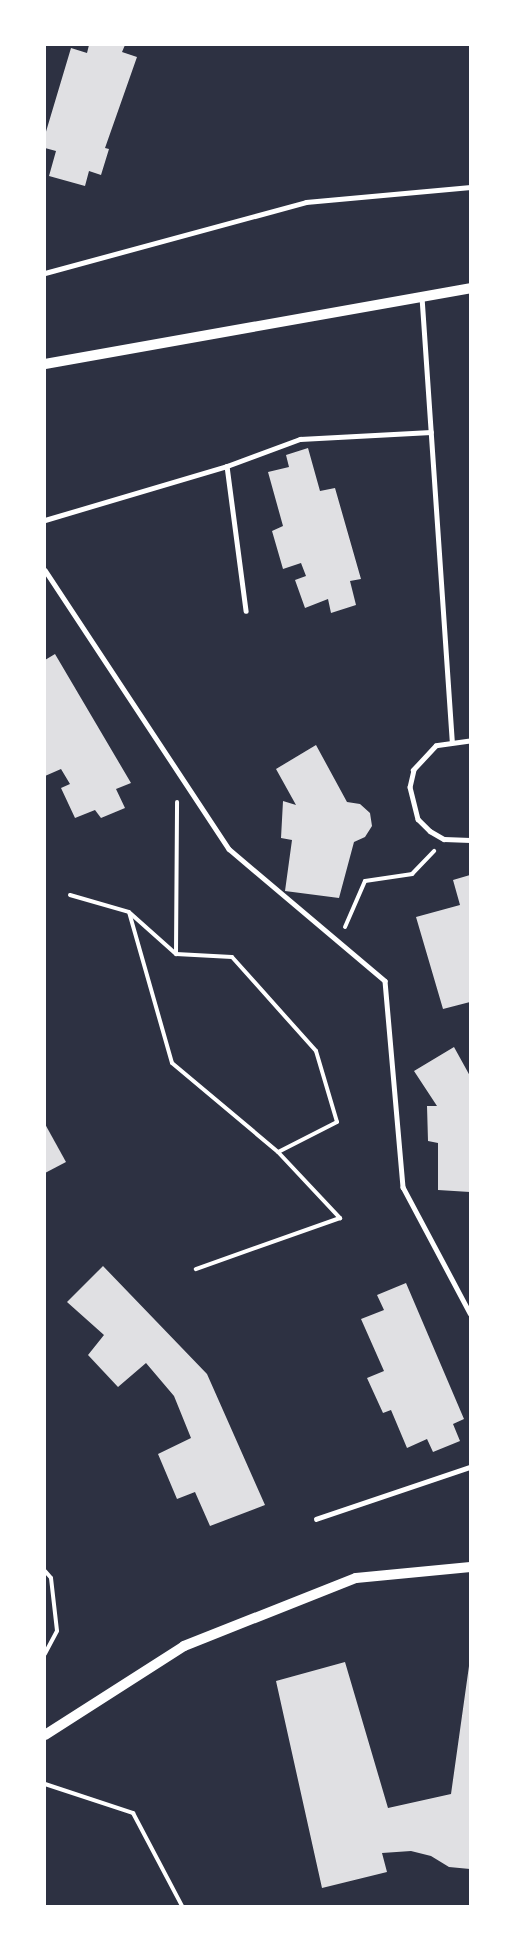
<!DOCTYPE html>
<html>
<head>
<meta charset="utf-8">
<style>
	body { margin:0 }
	#map { position:relative; width:515px; height:1951px; overflow:hidden; background:#2d3142; font-family:"Fira Sans Condensed",sans-serif }
	div>[style] { position:absolute }
	.building>* { inset:0; background:#e0e0e3 }
	.path>* { height:4px; margin:-2px; padding:0 2px; transform-origin:2px; border-radius:2px; background:#fff }
	.service>* { height:4.5px; margin:-2.25px; padding:0 2.25px; transform-origin:2.25px; border-radius:2.25px; background:#fff }
	.tertiary>* { height:10px; margin:-5px; padding:0 5px; transform-origin:5px; border-radius:5px; background:#fff }
	span { translate:-50% -50%; white-space:nowrap; text-align:center; line-height:1.15; -webkit-text-stroke:4.5px #fff; paint-order:stroke }
	.frame { position:absolute; inset:0; border:46px solid #fff; pointer-events:none }
</style>
</head>
<body>
<div id="map">
	<div class="building">
		<div style="clip-path:polygon(89px 45px,125px 45px,122px 52px,137px 57px,105px 148px,109px 149px,101px 175px,89px 171px,85px 186px,49px 176px,56px 151px,45px 148px,45px 135px,71px 48px,87px 53px)"></div>
		<div style="clip-path:polygon(308px 448px,320px 491px,335px 488px,361px 579px,350px 581px,356px 605px,331px 613px,328px 599px,305px 608px,295px 580px,306px 576px,301px 563px,283px 569px,272px 531px,283px 526px,268px 472px,289px 467px,286px 455px)"></div>
		<div style="clip-path:polygon(55px 654px,131px 783px,116px 789px,125px 808px,101px 818px,95px 810px,75px 818px,61px 788px,70px 784px,61px 769px,45px 776px,45px 660px)"></div>
		<div style="clip-path:polygon(316px 745px,347px 802px,360px 804px,370px 813px,372px 826px,365px 837px,354px 842px,339px 898px,285px 891px,292px 840px,281px 838px,283px 801px,296px 805px,276px 769px)"></div>
		<div style="clip-path:polygon(470px 875px,470px 1002px,443px 1009px,416px 917px,460px 905px,453px 880px)"></div>
		<div style="clip-path:polygon(454px 1047px,470px 1076px,470px 1192px,438px 1190px,438px 1143px,428px 1141px,427px 1106px,437px 1106px,414px 1071px)"></div>
		<div style="clip-path:polygon(45px 1124px,66px 1162px,45px 1173px)"></div>
		<div style="clip-path:polygon(103px 1266px,207px 1374px,265px 1505px,210px 1526px,195px 1492px,177px 1499px,158px 1454px,191px 1438px,174px 1396px,146px 1363px,118px 1387px,88px 1355px,104px 1335px,67px 1302px)"></div>
		<div style="clip-path:polygon(406px 1283px,464px 1419px,453px 1424px,460px 1441px,433px 1452px,427px 1439px,407px 1448px,391px 1410px,383px 1413px,367px 1378px,384px 1371px,361px 1319px,384px 1310px,377px 1295px)"></div>
		<div style="clip-path:polygon(470px 1659px,470px 1869px,449px 1867px,431px 1856px,411px 1851px,382px 1853px,387px 1872px,322px 1888px,276px 1681px,345px 1662px,388px 1808px,451px 1794px)"></div>
	</div>
	<div class="path">
		<div style="left:70px;top:895px;width:61px;rotate:16.1deg"></div>
		<div style="left:129px;top:912px;width:157px;rotate:74.1deg"></div>
		<div style="left:172px;top:1063px;width:138px;rotate:40deg"></div>
		<div style="left:278px;top:1152px;width:91px;rotate:46.8deg"></div>
		<div style="left:340px;top:1218px;width:153px;rotate:160.5deg"></div>
		<div style="left:130px;top:913px;width:62px;rotate:41.7deg"></div>
		<div style="left:176px;top:954px;width:56px;rotate:3.1deg"></div>
		<div style="left:232px;top:957px;width:126px;rotate:48.2deg"></div>
		<div style="left:316px;top:1051px;width:74px;rotate:73.5deg"></div>
		<div style="left:337px;top:1122px;width:66px;rotate:153deg"></div>
		<div style="left:345px;top:927px;width:50px;rotate:-66.5deg"></div>
		<div style="left:365px;top:881px;width:48px;rotate:-8.5deg"></div>
		<div style="left:412px;top:874px;width:32px;rotate:-46deg"></div>
		<div style="left:176px;top:953px;width:151px;rotate:-89.6deg"></div>
		<div style="left:45px;top:1571px;width:9px;rotate:49deg"></div>
		<div style="left:51px;top:1578px;width:53px;rotate:83.5deg"></div>
		<div style="left:57px;top:1631px;width:26px;rotate:118deg"></div>
		<div style="left:45px;top:1784px;width:93px;rotate:18.2deg"></div>
		<div style="left:133px;top:1813px;width:105px;rotate:62.2deg"></div>
	</div>
	<div class="service">
		<div style="left:45px;top:273px;width:270px;rotate:-15.2deg"></div>
		<div style="left:306px;top:202px;width:165px;rotate:-5.2deg"></div>
		<div style="left:422px;top:297px;width:445px;rotate:86.1deg"></div>
		<div style="left:227px;top:466px;width:146px;rotate:82.5deg"></div>
		<div style="left:45px;top:520px;width:190px;rotate:-16.5deg"></div>
		<div style="left:227px;top:466px;width:78px;rotate:-20.3deg"></div>
		<div style="left:300px;top:439px;width:131px;rotate:-3.1deg"></div>
		<div style="left:45px;top:570px;width:334px;rotate:56.6deg"></div>
		<div style="left:229px;top:849px;width:204px;rotate:40.2deg"></div>
		<div style="left:385px;top:981px;width:207px;rotate:85deg"></div>
		<div style="left:403px;top:1187px;width:143px;rotate:62deg"></div>
		<div style="left:470px;top:741px;width:34px;rotate:172deg"></div>
		<div style="left:436px;top:746px;width:33px;rotate:133deg"></div>
		<div style="left:414px;top:770px;width:17px;rotate:103deg"></div>
		<div style="left:410px;top:787px;width:33px;rotate:76deg"></div>
		<div style="left:418px;top:819px;width:17px;rotate:45deg"></div>
		<div style="left:430px;top:831px;width:16px;rotate:30deg"></div>
		<div style="left:444px;top:839px;width:26px;rotate:2deg"></div>
		<div style="left:316px;top:1519px;width:163px;rotate:-18.7deg"></div>
	</div>
	<div class="tertiary">
		<div style="left:45px;top:364px;width:432px;rotate:-10.1deg"></div>
		<div style="left:45px;top:1735px;width:165px;rotate:-32.6deg"></div>
		<div style="left:184px;top:1646px;width:185px;rotate:-21.6deg"></div>
		<div style="left:356px;top:1578px;width:115px;rotate:-5.5deg"></div>
	</div>
	<div class="frame"></div>
</div>
</body>
</html>
